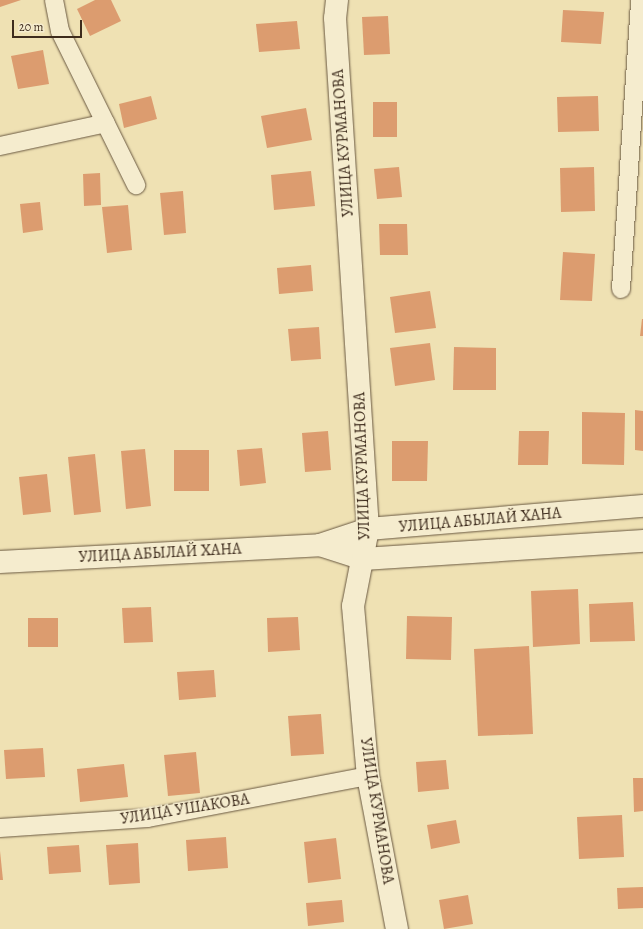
<!DOCTYPE html>
<html>
<head>
<meta charset="utf-8">
<style>
	body { margin:0 }
	#map { position:relative; width:643px; height:929px; overflow:hidden; background:#efe1b3; font-family:Alegreya,serif }
	div>[style] { position:absolute }
	.building>* { inset:0; background:#dc9c6f }
	.roads { filter:drop-shadow(0 0 1px #6a5942) drop-shadow(0 0 1px #6a5942) }
	.street>* { height:18px; margin:-9px; padding:0 9px; transform-origin:9px; border-radius:9px; background:#f5ecce }
	.secondary>* { height:22px; margin:-11px; padding:0 11px; transform-origin:11px; border-radius:11px; background:#f5ecce }
	span { translate:-50% -50%; white-space:nowrap; text-align:center; line-height:1.15; -webkit-text-stroke:3px #f5ecce; paint-order:stroke }
	.street-label { font-size:16px; color:#3e2c1d }
	.scale { position:absolute; left:12px; top:20px; width:70px; height:18px; box-sizing:border-box; border:2px solid #3e2c1d; border-top:0; padding-left:5px; font-size:12px; line-height:14px; white-space:nowrap; color:#3e2c1d; -webkit-text-stroke:3px #f5ecce; paint-order:stroke }
</style>
</head>
<body>
<div id="map">
	<div class="building">
		<div style="clip-path:polygon(0 0,21px 0,0 7px)"></div>
		<div style="clip-path:polygon(95px 0,111px 0,121px 21px,90px 36px,77px 9px)"></div>
		<div style="clip-path:polygon(563px 10px,604px 12px,601px 44px,561px 42px)"></div>
		<div style="clip-path:polygon(388px 16px,390px 54px,364px 55px,362px 17px)"></div>
		<div style="clip-path:polygon(297px 21px,300px 49px,259px 52px,256px 24px)"></div>
		<div style="clip-path:polygon(43px 50px,49px 84px,18px 89px,11px 56px)"></div>
		<div style="clip-path:polygon(151px 96px,157px 119px,124px 128px,119px 104px)"></div>
		<div style="clip-path:polygon(598px 96px,599px 131px,558px 132px,557px 97px)"></div>
		<div style="clip-path:polygon(373px 102px,397px 102px,397px 137px,373px 137px)"></div>
		<div style="clip-path:polygon(306px 108px,312px 140px,267px 148px,261px 116px)"></div>
		<div style="clip-path:polygon(399px 167px,402px 197px,377px 199px,374px 169px)"></div>
		<div style="clip-path:polygon(594px 167px,595px 211px,561px 212px,560px 168px)"></div>
		<div style="clip-path:polygon(311px 171px,315px 206px,274px 210px,271px 175px)"></div>
		<div style="clip-path:polygon(100px 173px,101px 205px,84px 206px,83px 174px)"></div>
		<div style="clip-path:polygon(183px 191px,186px 233px,164px 235px,160px 193px)"></div>
		<div style="clip-path:polygon(40px 202px,43px 230px,23px 233px,20px 204px)"></div>
		<div style="clip-path:polygon(128px 205px,132px 250px,107px 253px,102px 207px)"></div>
		<div style="clip-path:polygon(379px 224px,407px 224px,408px 255px,380px 255px)"></div>
		<div style="clip-path:polygon(563px 252px,595px 254px,592px 301px,560px 300px)"></div>
		<div style="clip-path:polygon(311px 265px,313px 291px,279px 294px,277px 268px)"></div>
		<div style="clip-path:polygon(430px 291px,436px 328px,395px 333px,390px 297px)"></div>
		<div style="clip-path:polygon(642px 319px,643px 319px,643px 336px,640px 336px)"></div>
		<div style="clip-path:polygon(319px 327px,321px 359px,291px 361px,288px 329px)"></div>
		<div style="clip-path:polygon(430px 343px,435px 380px,395px 386px,390px 348px)"></div>
		<div style="clip-path:polygon(454px 347px,496px 348px,496px 390px,453px 390px)"></div>
		<div style="clip-path:polygon(635px 410px,643px 411px,643px 451px,635px 450px)"></div>
		<div style="clip-path:polygon(582px 412px,625px 413px,624px 465px,582px 464px)"></div>
		<div style="clip-path:polygon(328px 431px,331px 470px,305px 472px,302px 433px)"></div>
		<div style="clip-path:polygon(519px 431px,549px 431px,548px 465px,518px 465px)"></div>
		<div style="clip-path:polygon(392px 441px,428px 441px,427px 481px,392px 481px)"></div>
		<div style="clip-path:polygon(262px 448px,266px 483px,240px 486px,237px 450px)"></div>
		<div style="clip-path:polygon(145px 449px,151px 506px,126px 509px,121px 451px)"></div>
		<div style="clip-path:polygon(174px 450px,209px 450px,209px 491px,174px 491px)"></div>
		<div style="clip-path:polygon(95px 454px,101px 512px,74px 515px,68px 457px)"></div>
		<div style="clip-path:polygon(47px 474px,51px 512px,23px 515px,19px 477px)"></div>
		<div style="clip-path:polygon(578px 589px,580px 644px,533px 647px,531px 591px)"></div>
		<div style="clip-path:polygon(633px 602px,635px 641px,590px 642px,589px 604px)"></div>
		<div style="clip-path:polygon(151px 607px,153px 642px,124px 643px,122px 608px)"></div>
		<div style="clip-path:polygon(407px 616px,452px 617px,451px 660px,406px 659px)"></div>
		<div style="clip-path:polygon(298px 617px,300px 650px,268px 652px,267px 618px)"></div>
		<div style="clip-path:polygon(28px 618px,58px 618px,58px 647px,28px 647px)"></div>
		<div style="clip-path:polygon(529px 646px,533px 734px,478px 736px,474px 649px)"></div>
		<div style="clip-path:polygon(214px 670px,216px 697px,179px 700px,177px 672px)"></div>
		<div style="clip-path:polygon(321px 714px,324px 754px,291px 756px,288px 716px)"></div>
		<div style="clip-path:polygon(43px 748px,45px 777px,6px 779px,4px 750px)"></div>
		<div style="clip-path:polygon(196px 752px,200px 793px,168px 796px,164px 755px)"></div>
		<div style="clip-path:polygon(446px 760px,449px 789px,418px 792px,416px 762px)"></div>
		<div style="clip-path:polygon(124px 764px,128px 797px,80px 802px,77px 769px)"></div>
		<div style="clip-path:polygon(633px 778px,643px 778px,643px 811px,634px 812px)"></div>
		<div style="clip-path:polygon(622px 815px,624px 857px,579px 859px,577px 817px)"></div>
		<div style="clip-path:polygon(456px 820px,460px 843px,431px 849px,427px 825px)"></div>
		<div style="clip-path:polygon(226px 837px,228px 868px,188px 871px,186px 840px)"></div>
		<div style="clip-path:polygon(336px 838px,341px 879px,308px 883px,304px 842px)"></div>
		<div style="clip-path:polygon(138px 843px,140px 883px,109px 885px,106px 845px)"></div>
		<div style="clip-path:polygon(79px 845px,81px 872px,49px 874px,47px 847px)"></div>
		<div style="clip-path:polygon(0 851px,3px 880px,0 880px)"></div>
		<div style="clip-path:polygon(643px 887px,643px 908px,618px 909px,617px 888px)"></div>
		<div style="clip-path:polygon(468px 895px,473px 924px,444px 929px,439px 900px)"></div>
		<div style="clip-path:polygon(342px 900px,344px 922px,308px 926px,306px 903px)"></div>
	</div>
	<div class="roads">
		<div class="street">
			<div style="left:54px;top:0;width:32px;rotate:79deg"></div>
			<div style="left:60px;top:31px;width:172px;rotate:63.7deg"></div>
			<div style="left:0;top:146px;width:108px;rotate:-12.2deg"></div>
			<div style="left:621px;top:289px;width:290px;rotate:-86.2deg"></div>
			<div style="left:0;top:828px;width:148px;rotate:-3.9deg"></div>
			<div style="left:148px;top:818px;width:224px;rotate:-10.8deg"></div>
		</div>
		<div class="secondary">
			<div style="left:337px;top:0;width:18px;rotate:96deg"></div>
			<div style="left:335px;top:18px;width:512px;rotate:86.31deg"></div>
			<div style="left:368px;top:529px;width:78px;rotate:101deg"></div>
			<div style="left:353px;top:606px;width:171px;rotate:85deg"></div>
			<div style="left:368px;top:776px;width:156px;rotate:79.3deg"></div>
			<div style="left:320px;top:545px;width:45px;rotate:18deg"></div>
			<div style="left:363px;top:559px;width:281px;rotate:-3.7deg"></div>
			<div style="left:0;top:562px;width:320px;rotate:-3deg"></div>
			<div style="left:320px;top:545px;width:51px;rotate:-18.4deg"></div>
			<div style="left:368px;top:529px;width:276px;rotate:-4.8deg"></div>
		</div>
	</div>
	<div class="street-label">
		<span style="left:343px;top:143px;rotate:-94deg">УЛИЦА КУРМАНОВА</span>
		<span style="left:362px;top:466px;rotate:-92deg">УЛИЦА КУРМАНОВА</span>
		<span style="left:480px;top:520px;rotate:-5deg">УЛИЦА АБЫЛАЙ ХАНА</span>
		<span style="left:160px;top:553px;rotate:-3deg">УЛИЦА АБЫЛАЙ ХАНА</span>
		<span style="left:185px;top:809px;rotate:-9deg">УЛИЦА УШАКОВА</span>
		<span style="left:377px;top:811px;rotate:81deg">УЛИЦА КУРМАНОВА</span>
	</div>
	<div class="scale">20 m</div>
</div>
</body>
</html>
